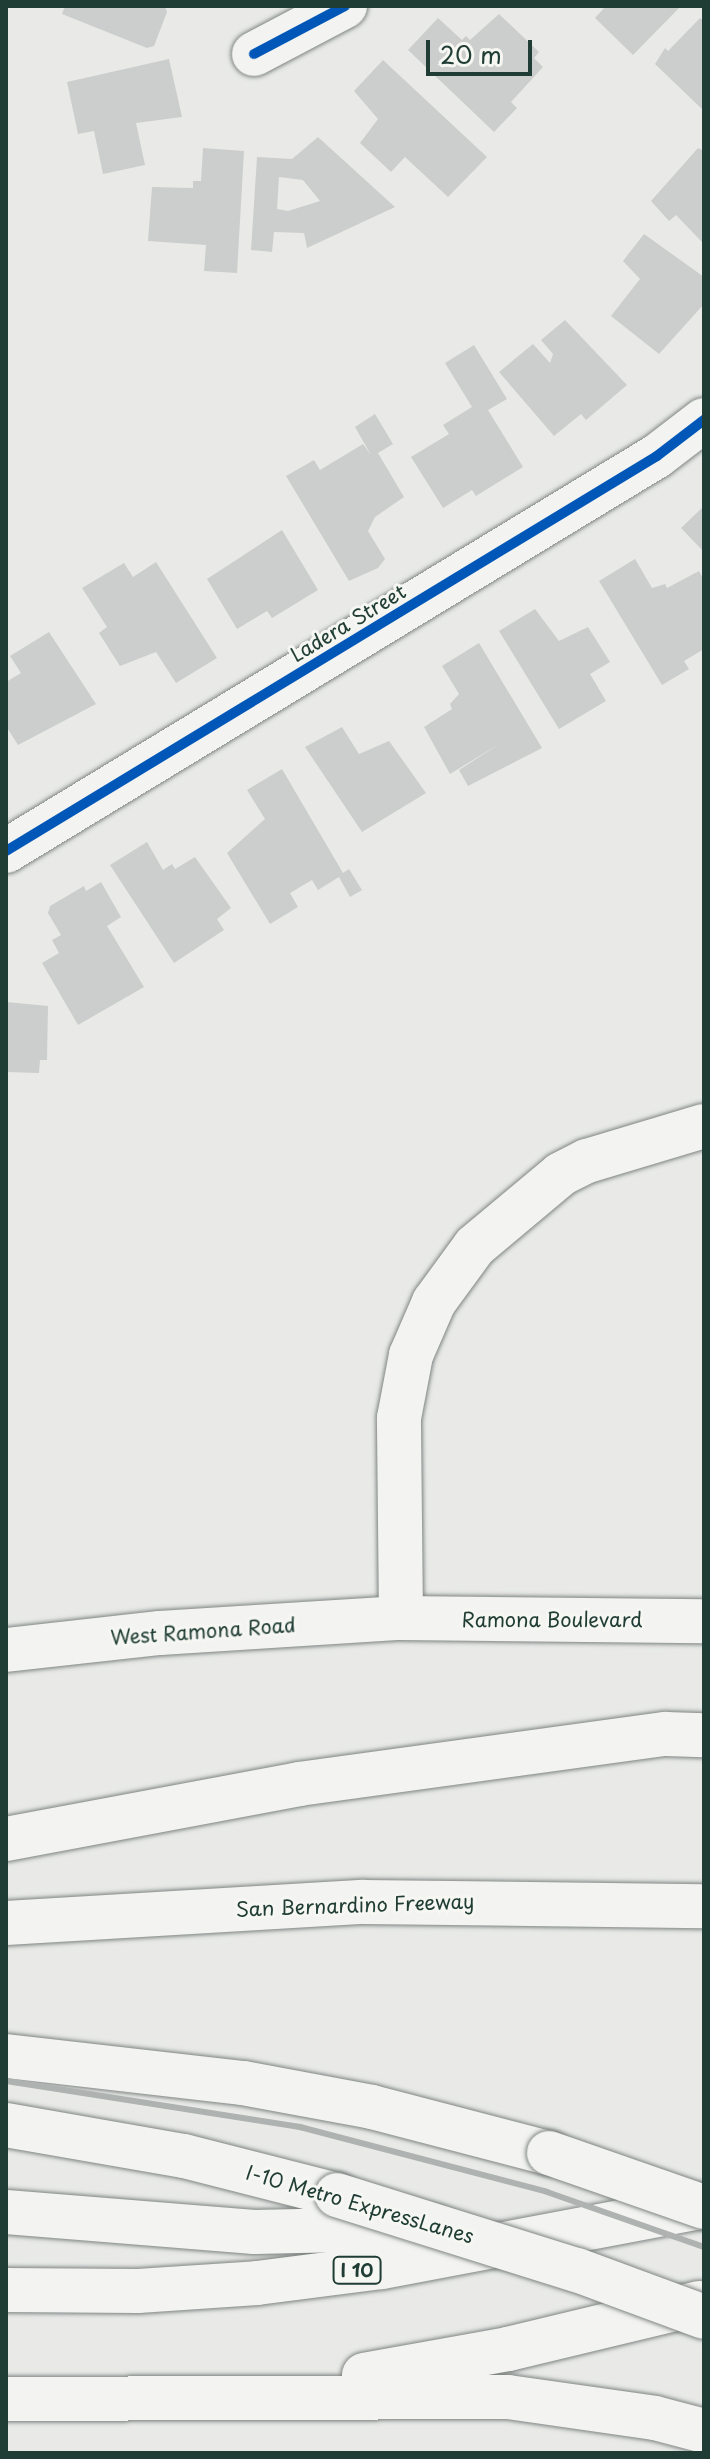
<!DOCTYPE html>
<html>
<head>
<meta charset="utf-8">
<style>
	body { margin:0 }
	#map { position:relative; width:710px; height:2459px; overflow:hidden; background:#e9eae8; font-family:"Playpen Sans",sans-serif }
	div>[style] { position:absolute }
	.building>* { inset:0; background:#cbcecc }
	.roads { filter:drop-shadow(0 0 2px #7f8583) drop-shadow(0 0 2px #7f8583) }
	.minor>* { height:44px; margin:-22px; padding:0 22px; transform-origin:22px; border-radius:22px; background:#f3f3f1 }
	.major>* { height:44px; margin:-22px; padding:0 22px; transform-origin:22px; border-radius:22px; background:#f3f3f1 }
	.highway>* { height:44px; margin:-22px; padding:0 22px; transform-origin:22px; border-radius:22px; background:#f3f3f1 }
	.rail>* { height:6px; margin:-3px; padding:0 3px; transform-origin:3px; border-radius:3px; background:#aeb2b0 }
	.bridges { filter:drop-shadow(0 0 2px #7f8583) drop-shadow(0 0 2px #7f8583) }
	.highway-bridge>* { height:44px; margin:-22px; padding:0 22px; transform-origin:22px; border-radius:22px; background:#f3f3f1 }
	.cycleway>* { height:10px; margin:-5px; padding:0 5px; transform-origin:5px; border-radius:5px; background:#0057b8 }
	span { translate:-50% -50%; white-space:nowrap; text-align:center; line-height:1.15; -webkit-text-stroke:6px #f6f6f2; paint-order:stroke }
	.shield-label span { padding:2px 6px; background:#f6f6f2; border:2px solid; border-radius:6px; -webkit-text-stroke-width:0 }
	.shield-label { font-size:18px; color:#1f3d34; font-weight:700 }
	.street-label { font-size:20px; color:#1f3d34 }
	.frame { position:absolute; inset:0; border:8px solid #1f3d34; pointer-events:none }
	.scale { position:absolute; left:426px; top:40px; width:106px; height:36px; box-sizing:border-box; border:4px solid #1f3d34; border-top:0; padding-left:10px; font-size:24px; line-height:28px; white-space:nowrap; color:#1f3d34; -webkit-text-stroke:6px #f6f6f2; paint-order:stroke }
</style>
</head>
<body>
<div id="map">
	<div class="building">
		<div style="clip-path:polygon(65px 6px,165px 6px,167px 12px,154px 46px,147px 48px,62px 14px)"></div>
		<div style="clip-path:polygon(606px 6px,681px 6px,633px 55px,595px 18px)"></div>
		<div style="clip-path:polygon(499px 14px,539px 52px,534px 58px,543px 67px,511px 102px,517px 108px,494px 132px,408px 50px,438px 18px,462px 40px,466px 36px,470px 40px)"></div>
		<div style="clip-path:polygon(700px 18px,704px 21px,704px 111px,655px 64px,665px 48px,668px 51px)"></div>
		<div style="clip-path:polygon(169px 59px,182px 117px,136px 123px,145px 165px,103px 174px,94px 131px,78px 134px,67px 82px)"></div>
		<div style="clip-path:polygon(383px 60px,487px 157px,448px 197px,405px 157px,391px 172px,360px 143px,378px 119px,354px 91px)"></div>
		<div style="clip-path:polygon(evenodd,318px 137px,395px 207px,307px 248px,304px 233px,274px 232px,272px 252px,251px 250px,257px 157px,292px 159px,318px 137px,279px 177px,303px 180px,320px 201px,288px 211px,277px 209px,279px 177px)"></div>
		<div style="clip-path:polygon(203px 148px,244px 151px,237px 273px,204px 271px,206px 245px,148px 241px,152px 187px,193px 188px,193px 181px,201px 181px)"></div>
		<div style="clip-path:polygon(698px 148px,704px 151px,702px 242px,676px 215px,669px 221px,651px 201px)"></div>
		<div style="clip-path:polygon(644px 234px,704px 277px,704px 304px,659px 354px,611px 316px,640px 279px,623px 261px)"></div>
		<div style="clip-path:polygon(565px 320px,627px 385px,586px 420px,581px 414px,554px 436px,499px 372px,533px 344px,550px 363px,553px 354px,541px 340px)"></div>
		<div style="clip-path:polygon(474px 345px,507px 399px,488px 410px,523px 467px,476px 496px,472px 490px,443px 508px,411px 457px,449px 434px,443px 425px,472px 407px,445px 363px)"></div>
		<div style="clip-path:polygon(375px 414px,393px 444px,378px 453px,404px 497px,375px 517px,368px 531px,385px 559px,378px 568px,349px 581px,286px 476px,314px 460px,320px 470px,363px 444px,371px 455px,355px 427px)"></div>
		<div style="clip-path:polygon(704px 506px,704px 552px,681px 528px)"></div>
		<div style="clip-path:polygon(282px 530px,318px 590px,272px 618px,267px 611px,237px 629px,207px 579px)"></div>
		<div style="clip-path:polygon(635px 559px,652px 588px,665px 584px,667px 588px,699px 571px,704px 580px,704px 649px,684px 661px,689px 669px,662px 685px,599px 581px)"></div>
		<div style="clip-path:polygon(156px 562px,217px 658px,176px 683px,156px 652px,120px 666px,99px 633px,107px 627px,82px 588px,124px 563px,133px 577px)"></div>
		<div style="clip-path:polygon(535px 609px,559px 641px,588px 627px,610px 662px,590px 674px,606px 701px,559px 729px,499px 631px)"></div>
		<div style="clip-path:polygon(49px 632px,96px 704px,18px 745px,6px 726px,6px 682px,21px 673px,10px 656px)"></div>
		<div style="clip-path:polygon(479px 643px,542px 748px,468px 786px,459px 770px,501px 743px,450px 774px,424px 727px,452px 709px,450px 704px,459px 694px,442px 666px)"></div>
		<div style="clip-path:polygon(342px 727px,359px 754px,389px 741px,426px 793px,362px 832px,305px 747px)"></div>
		<div style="clip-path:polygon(282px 769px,343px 873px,349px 869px,362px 890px,350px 897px,339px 877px,318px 890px,312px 880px,290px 893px,298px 907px,270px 924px,227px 853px,265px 819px,247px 790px)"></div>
		<div style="clip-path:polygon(147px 842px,163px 870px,172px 864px,175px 869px,195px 857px,231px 908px,217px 919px,224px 930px,174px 963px,110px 865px)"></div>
		<div style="clip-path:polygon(101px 882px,121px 917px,107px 926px,144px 987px,78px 1025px,42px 963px,59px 953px,52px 940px,61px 935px,48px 913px,50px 906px,84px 886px,86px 891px)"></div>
		<div style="clip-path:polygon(6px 1002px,48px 1006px,47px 1060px,40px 1060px,39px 1073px,6px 1072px)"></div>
	</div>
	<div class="roads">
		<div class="minor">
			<div style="left:254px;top:54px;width:103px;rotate:-27.8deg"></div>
			<div style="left:6px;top:851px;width:761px;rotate:-31.25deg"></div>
			<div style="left:657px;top:456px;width:59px;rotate:-37.5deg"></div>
			<div style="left:401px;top:1618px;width:200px;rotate:-90.6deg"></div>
			<div style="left:399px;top:1418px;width:64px;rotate:-79.2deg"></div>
			<div style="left:411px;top:1355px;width:58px;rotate:-66.5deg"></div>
			<div style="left:434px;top:1302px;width:69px;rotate:-53.8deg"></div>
			<div style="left:475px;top:1246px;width:112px;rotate:-39.9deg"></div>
			<div style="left:561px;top:1174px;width:29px;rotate:-27deg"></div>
			<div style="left:587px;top:1161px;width:122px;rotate:-16.7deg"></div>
		</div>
		<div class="major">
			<div style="left:6px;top:1650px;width:155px;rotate:-6.3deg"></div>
			<div style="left:160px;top:1633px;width:241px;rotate:-3.6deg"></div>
			<div style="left:401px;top:1618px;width:303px;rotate:0.6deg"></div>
		</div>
		<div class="highway">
			<div style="left:6px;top:1839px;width:298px;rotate:-10.6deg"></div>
			<div style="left:299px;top:1784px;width:370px;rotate:-7.8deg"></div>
			<div style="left:666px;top:1734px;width:38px;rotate:2deg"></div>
			<div style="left:6px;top:1923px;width:358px;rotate:-3.4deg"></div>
			<div style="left:363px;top:1902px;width:341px;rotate:0.7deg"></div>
			<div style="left:6px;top:2056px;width:239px;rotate:6.5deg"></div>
			<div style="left:243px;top:2083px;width:131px;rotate:10.5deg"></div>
			<div style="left:372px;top:2107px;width:183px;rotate:14.6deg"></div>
			<div style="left:6px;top:2125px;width:181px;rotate:9.9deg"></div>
			<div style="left:184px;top:2156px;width:158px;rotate:14.3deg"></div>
			<div style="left:6px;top:2212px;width:249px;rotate:4.6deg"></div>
			<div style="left:254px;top:2232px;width:181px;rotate:-1.3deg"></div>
			<div style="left:6px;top:2290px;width:132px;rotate:0.4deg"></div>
			<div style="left:138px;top:2291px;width:119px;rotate:-3.8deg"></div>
			<div style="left:257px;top:2283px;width:126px;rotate:-7.3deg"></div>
			<div style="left:382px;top:2267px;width:328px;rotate:-10.7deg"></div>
			<div style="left:364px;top:2375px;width:146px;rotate:-10.2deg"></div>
			<div style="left:508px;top:2349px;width:197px;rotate:-13.5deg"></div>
			<div style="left:6px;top:2399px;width:502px;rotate:-0.23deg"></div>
			<div style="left:508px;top:2397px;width:148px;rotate:8.1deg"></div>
			<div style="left:655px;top:2418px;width:51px;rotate:14.9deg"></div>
		</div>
	</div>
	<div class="rail">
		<div style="left:6px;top:2081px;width:298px;rotate:8.9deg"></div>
		<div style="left:300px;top:2127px;width:255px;rotate:14.7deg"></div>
		<div style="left:547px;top:2192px;width:166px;rotate:19.3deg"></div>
	</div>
	<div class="bridges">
		<div class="highway-bridge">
			<div style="left:549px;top:2153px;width:164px;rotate:19.2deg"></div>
			<div style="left:337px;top:2195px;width:251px;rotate:17.4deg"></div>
			<div style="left:577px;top:2270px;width:135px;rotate:20.3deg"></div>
		</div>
	</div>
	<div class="cycleway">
		<div style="left:254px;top:54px;width:103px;rotate:-27.8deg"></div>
		<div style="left:6px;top:851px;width:761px;rotate:-31.25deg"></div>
		<div style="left:657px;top:456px;width:59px;rotate:-37.5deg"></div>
	</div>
	<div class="shield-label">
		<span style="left:357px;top:2270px">I 10</span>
	</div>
	<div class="street-label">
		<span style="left:348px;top:623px;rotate:-31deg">Ladera Street</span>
		<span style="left:552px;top:1619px">Ramona Boulevard</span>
		<span style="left:203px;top:1631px;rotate:-4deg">West Ramona Road</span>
		<span style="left:355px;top:1905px;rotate:-2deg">San Bernardino Freeway</span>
		<span style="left:360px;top:2204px;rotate:16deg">I-10 Metro ExpressLanes</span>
	</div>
	<div class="frame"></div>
	<div class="scale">20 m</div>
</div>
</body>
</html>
